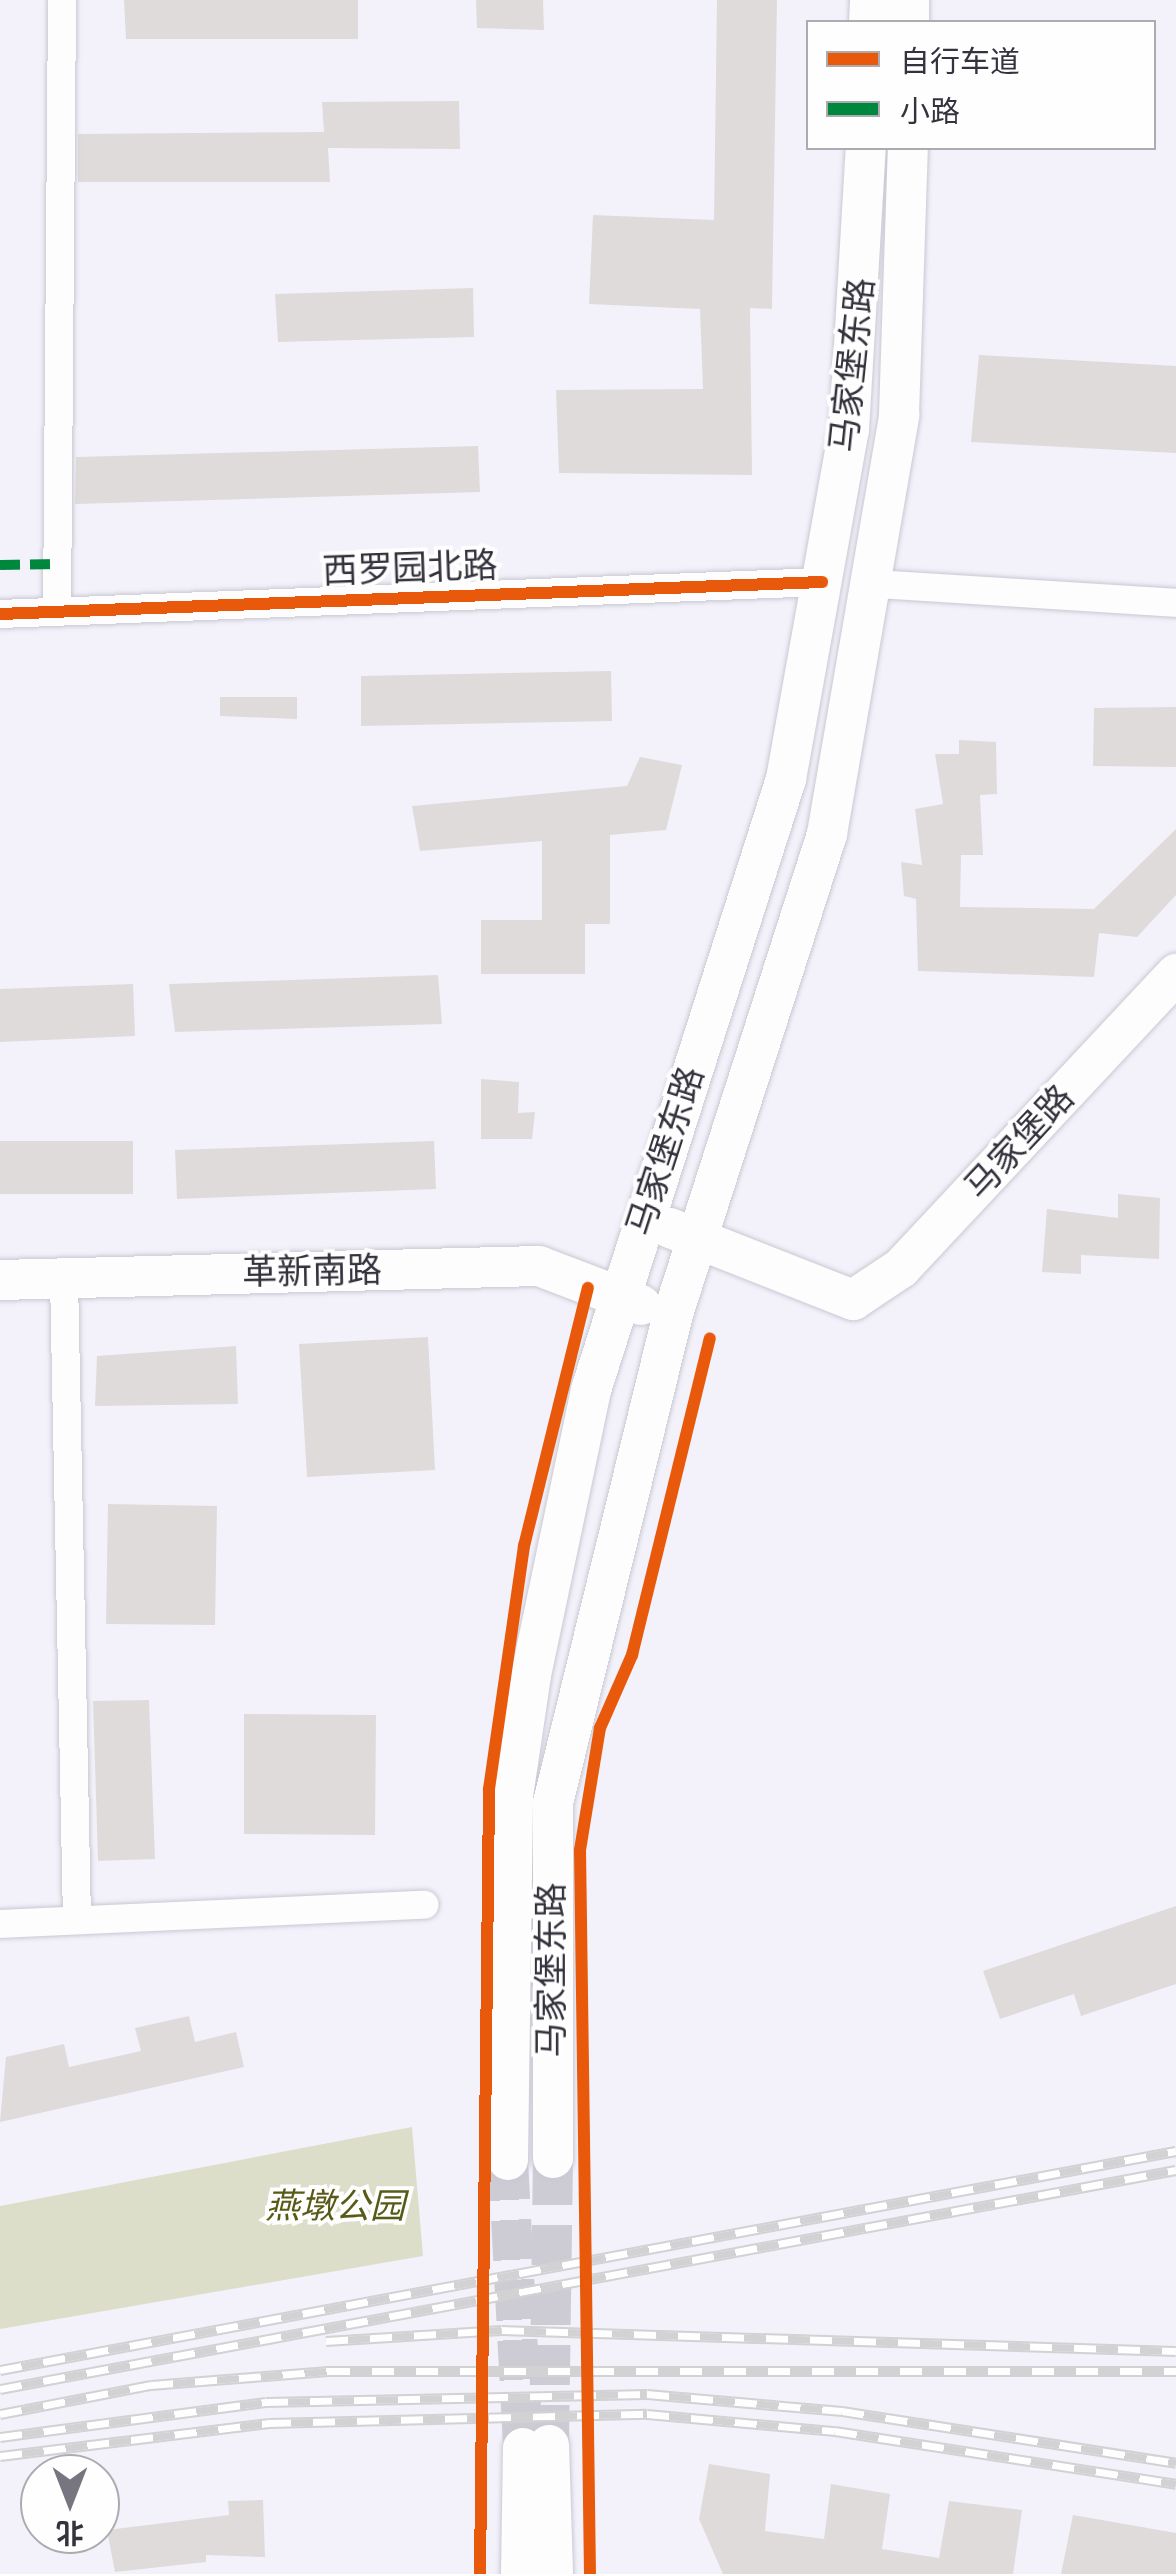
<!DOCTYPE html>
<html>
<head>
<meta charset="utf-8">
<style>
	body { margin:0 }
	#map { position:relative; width:1176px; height:2574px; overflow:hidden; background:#f3f2fb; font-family:"Libre Baskerville","Noto Sans SC",serif }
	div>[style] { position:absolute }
	.green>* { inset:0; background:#dddeca }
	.building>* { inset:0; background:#dfdbdb }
	.secondary-tunnel>* { height:40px; margin-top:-20px; transform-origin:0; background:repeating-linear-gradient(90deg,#cdccd5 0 40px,transparent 0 60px) }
	.roads { filter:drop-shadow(0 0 2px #c9c8d2) drop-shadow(0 0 2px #c9c8d2) }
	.street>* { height:28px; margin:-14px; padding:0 14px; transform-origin:14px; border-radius:14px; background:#fdfdfe }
	.secondary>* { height:40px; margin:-20px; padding:0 20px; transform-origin:20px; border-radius:20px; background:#fdfdfe }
	.rail>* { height:11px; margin-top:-5.5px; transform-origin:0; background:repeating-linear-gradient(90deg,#fdfefd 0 22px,#d2d2d4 0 44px); box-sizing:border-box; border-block:2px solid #d2d2d4 }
	.quiet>* { height:10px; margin-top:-5px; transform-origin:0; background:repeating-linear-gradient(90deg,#00873e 0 20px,transparent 0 30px) }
	.cycleway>* { height:12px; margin:-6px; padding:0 6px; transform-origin:6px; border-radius:6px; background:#e8590c }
	span { translate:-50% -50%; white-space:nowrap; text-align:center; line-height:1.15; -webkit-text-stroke:8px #fdfefd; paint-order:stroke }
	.street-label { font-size:35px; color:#33323d }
	.park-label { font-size:35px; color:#585a17; font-style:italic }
	.legend { position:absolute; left:806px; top:20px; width:350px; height:130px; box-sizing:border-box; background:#fdfefd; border:2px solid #acacb0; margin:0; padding:12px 18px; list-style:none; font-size:30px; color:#33323d }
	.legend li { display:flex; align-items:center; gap:20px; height:50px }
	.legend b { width:50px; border:2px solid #acacb0 }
	.north { position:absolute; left:20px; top:2454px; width:100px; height:100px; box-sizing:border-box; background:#fdfefd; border:2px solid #acacb0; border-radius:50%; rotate:180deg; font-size:28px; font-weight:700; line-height:40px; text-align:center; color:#33323d }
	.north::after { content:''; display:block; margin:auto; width:35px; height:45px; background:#767580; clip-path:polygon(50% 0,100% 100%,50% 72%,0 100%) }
</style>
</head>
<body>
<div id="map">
	<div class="green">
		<div style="clip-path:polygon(412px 2127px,423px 2256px,0 2329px,0 2206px)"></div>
	</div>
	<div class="building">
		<div style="clip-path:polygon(124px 0,358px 0,358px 39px,126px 39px)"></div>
		<div style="clip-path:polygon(476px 0,543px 0,544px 30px,477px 28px)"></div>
		<div style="clip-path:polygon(717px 0,777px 0,772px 309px,750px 308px,752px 475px,559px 473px,556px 390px,703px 389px,700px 309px,589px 304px,593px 215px,714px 220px)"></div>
		<div style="clip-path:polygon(459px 101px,460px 149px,328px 148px,330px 182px,78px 182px,78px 134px,324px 132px,322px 102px)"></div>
		<div style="clip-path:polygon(473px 288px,474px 337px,278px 342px,275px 294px)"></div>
		<div style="clip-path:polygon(979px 355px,1176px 366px,1176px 453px,971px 442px)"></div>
		<div style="clip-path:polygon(478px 446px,480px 492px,75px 504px,76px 457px)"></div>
		<div style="clip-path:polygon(611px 671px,612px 721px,361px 726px,361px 676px)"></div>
		<div style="clip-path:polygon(220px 697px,297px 697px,297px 719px,220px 716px)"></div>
		<div style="clip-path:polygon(1176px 707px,1176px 767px,1093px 766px,1094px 708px)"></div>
		<div style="clip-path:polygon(959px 740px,996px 742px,997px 794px,980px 795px,983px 855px,961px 855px,960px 907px,1094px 909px,1176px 829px,1176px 895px,1137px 937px,1099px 933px,1094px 977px,918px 971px,916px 899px,904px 896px,901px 862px,922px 865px,915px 809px,943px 804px,935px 754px,959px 754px)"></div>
		<div style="clip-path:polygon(640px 757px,682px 765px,666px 830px,610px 835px,610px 924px,585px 924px,585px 974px,481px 974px,481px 920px,542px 920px,542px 841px,420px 851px,412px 806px,627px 786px)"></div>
		<div style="clip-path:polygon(438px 975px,442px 1024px,175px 1032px,169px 984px)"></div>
		<div style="clip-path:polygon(133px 984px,135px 1036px,0 1042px,0 989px)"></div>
		<div style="clip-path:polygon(481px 1079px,519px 1082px,518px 1113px,535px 1112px,532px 1139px,481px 1139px)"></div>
		<div style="clip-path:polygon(0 1141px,133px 1141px,133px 1194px,0 1194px)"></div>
		<div style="clip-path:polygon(434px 1141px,436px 1189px,177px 1199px,175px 1150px)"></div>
		<div style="clip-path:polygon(1118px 1194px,1160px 1198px,1159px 1259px,1081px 1255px,1081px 1274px,1042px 1272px,1047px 1209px,1118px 1218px)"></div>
		<div style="clip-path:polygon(428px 1337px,435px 1470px,307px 1477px,299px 1344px)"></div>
		<div style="clip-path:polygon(236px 1346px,238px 1404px,95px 1406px,97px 1356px)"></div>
		<div style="clip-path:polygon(108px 1504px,217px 1506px,215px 1625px,106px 1624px)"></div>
		<div style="clip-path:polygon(149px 1700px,155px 1859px,98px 1861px,93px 1701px)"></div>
		<div style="clip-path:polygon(244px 1714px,376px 1715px,375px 1835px,244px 1834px)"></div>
		<div style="clip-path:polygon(1176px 1906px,1176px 1984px,1081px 2016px,1074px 1994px,1000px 2019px,983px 1971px)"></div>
		<div style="clip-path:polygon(189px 2016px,195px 2042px,236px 2032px,244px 2067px,0 2122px,6px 2057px,64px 2044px,69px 2067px,141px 2051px,135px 2028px)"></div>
		<div style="clip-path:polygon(709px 2464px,770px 2474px,765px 2531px,824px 2539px,831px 2484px,890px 2494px,882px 2549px,939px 2558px,949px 2501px,1022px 2510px,1013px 2574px,723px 2574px,699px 2519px)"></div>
		<div style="clip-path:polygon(263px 2500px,265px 2557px,206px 2555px,206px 2562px,115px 2572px,107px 2530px,229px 2515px,228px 2501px)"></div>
		<div style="clip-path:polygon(1073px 2515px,1176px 2533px,1176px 2574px,1061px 2574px)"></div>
	</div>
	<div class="secondary-tunnel">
		<div style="left:508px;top:2160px;width:288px;rotate:87deg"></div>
		<div style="left:549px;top:2445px;width:287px;rotate:-89.2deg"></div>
	</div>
	<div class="roads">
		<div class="street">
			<div style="left:876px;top:584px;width:301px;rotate:3.6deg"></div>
			<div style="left:57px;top:612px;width:612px;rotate:-89.53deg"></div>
			<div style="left:0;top:614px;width:823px;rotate:-2.23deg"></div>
			<div style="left:64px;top:1278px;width:642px;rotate:88.84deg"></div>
			<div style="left:0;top:1924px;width:425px;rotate:-2.6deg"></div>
		</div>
		<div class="secondary">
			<div style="left:869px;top:22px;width:22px;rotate:-87deg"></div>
			<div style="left:909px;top:22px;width:22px;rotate:-90deg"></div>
			<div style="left:670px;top:1228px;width:197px;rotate:21.5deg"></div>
			<div style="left:853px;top:1300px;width:58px;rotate:-33.7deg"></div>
			<div style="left:901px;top:1268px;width:403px;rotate:-46.9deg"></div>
			<div style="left:0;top:1280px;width:539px;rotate:-1.49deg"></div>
			<div style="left:539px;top:1266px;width:109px;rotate:20.9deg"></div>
			<div style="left:553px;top:2158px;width:355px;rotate:-90deg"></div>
			<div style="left:553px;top:1803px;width:504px;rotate:-76.21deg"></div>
			<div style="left:673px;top:1314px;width:504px;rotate:-72.21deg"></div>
			<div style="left:827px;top:834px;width:425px;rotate:-80.2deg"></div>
			<div style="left:899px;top:415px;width:267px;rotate:-88.1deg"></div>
			<div style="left:508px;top:2160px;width:364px;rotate:-89.2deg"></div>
			<div style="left:513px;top:1796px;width:122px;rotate:-81.5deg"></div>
			<div style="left:531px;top:1675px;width:291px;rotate:-78.1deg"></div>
			<div style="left:591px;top:1390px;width:641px;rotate:-72.3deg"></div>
			<div style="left:786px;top:779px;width:355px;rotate:-79.8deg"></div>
			<div style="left:849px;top:430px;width:283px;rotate:-86.6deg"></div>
			<div style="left:549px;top:2445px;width:129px;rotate:88.2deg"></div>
			<div style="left:521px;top:2574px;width:126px;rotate:-89.1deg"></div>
		</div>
	</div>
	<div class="rail">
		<div style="left:326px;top:2341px;width:176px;rotate:-3.6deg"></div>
		<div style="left:502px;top:2330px;width:674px;rotate:1.78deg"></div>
		<div style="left:0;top:2370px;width:1196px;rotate:-10.55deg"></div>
		<div style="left:0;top:2389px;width:1196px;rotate:-10.55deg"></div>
		<div style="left:0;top:2414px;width:154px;rotate:-10.9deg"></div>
		<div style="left:151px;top:2385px;width:178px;rotate:-4.5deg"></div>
		<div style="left:328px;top:2371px;width:848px"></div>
		<div style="left:0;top:2437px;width:268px;rotate:-7.5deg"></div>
		<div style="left:266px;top:2402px;width:381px;rotate:-1.2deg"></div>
		<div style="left:647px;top:2394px;width:196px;rotate:5deg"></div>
		<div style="left:842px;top:2411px;width:338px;rotate:8.8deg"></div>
		<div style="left:0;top:2456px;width:271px;rotate:-7deg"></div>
		<div style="left:269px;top:2423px;width:378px;rotate:-1.4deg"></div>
		<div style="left:647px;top:2414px;width:189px;rotate:5.2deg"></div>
		<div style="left:835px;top:2431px;width:345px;rotate:8.8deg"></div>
	</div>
	<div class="quiet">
		<div style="left:0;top:565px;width:58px;rotate:-1deg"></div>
	</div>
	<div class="cycleway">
		<div style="left:0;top:614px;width:823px;rotate:-2.23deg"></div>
		<div style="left:480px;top:2574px;width:785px;rotate:-89.34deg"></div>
		<div style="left:489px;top:1789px;width:246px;rotate:-81.8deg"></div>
		<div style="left:524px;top:1546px;width:266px;rotate:-76.1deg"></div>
		<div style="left:590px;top:2574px;width:724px;rotate:-90.79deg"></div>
		<div style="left:580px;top:1850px;width:124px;rotate:-80.7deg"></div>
		<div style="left:600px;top:1728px;width:80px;rotate:-66.3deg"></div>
		<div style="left:632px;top:1655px;width:326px;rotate:-76.2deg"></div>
	</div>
	<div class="street-label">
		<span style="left:852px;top:365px;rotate:-84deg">马家堡东路</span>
		<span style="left:410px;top:568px;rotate:-2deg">西罗园北路</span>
		<span style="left:1019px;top:1142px;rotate:-47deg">马家堡路</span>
		<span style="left:665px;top:1151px;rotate:-72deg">马家堡东路</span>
		<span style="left:312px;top:1271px;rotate:-1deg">革新南路</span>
		<span style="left:551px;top:1970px;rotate:-90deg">马家堡东路</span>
	</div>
	<div class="park-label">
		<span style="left:335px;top:2206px">燕墩公园</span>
	</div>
	<ul class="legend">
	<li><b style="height:12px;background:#e8590c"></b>自行车道</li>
	<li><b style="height:12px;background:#00873e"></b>小路</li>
	</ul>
	<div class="north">北</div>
</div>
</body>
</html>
